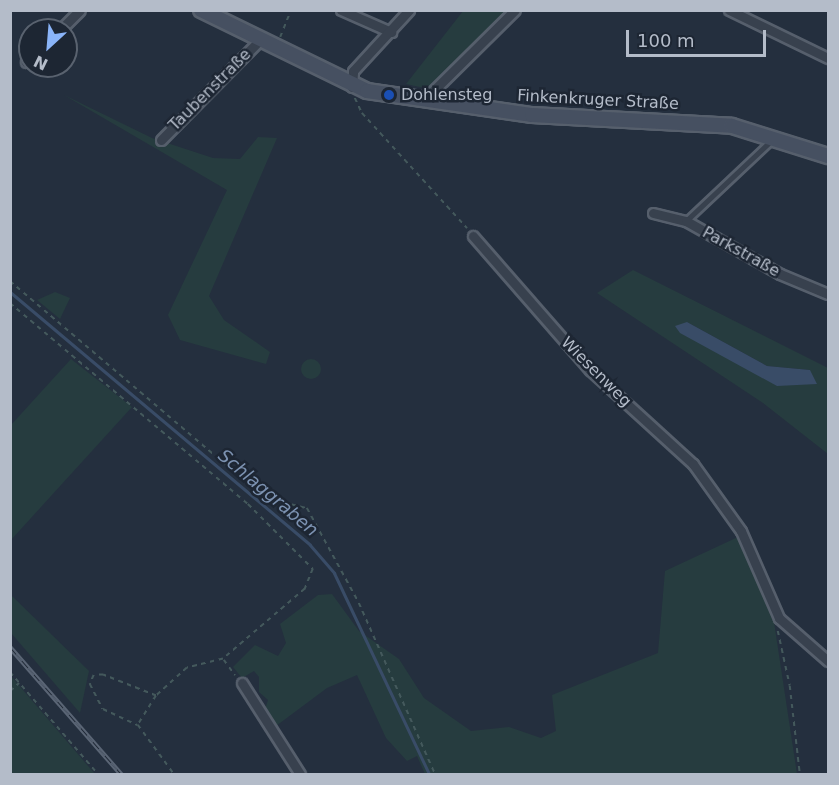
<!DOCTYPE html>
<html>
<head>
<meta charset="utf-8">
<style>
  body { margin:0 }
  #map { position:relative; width:839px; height:785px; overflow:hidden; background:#242f3e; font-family:"DejaVu Sans",sans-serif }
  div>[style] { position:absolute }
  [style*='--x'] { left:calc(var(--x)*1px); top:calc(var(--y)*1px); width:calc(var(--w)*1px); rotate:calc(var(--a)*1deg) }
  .green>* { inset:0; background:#263c3f }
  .round { border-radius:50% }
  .water>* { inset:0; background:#394c67 }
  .stream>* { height:3px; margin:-1.5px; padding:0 1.5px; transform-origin:1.5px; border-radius:1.5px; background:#394c67 }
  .path>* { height:1.5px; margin-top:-0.75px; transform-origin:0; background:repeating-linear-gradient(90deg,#44595c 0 4.5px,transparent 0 9px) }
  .roads { filter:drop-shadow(2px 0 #565f6c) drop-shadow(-2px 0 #565f6c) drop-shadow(0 2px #565f6c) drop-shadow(0 -2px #565f6c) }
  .lane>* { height:4.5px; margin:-2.25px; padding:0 2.25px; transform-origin:2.25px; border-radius:2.25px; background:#38414e }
  .street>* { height:9px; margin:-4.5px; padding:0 4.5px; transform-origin:4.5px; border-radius:4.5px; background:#38414e }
  .secondary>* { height:14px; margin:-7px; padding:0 7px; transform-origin:7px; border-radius:7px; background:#465061 }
  .rail>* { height:5px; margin-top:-2.5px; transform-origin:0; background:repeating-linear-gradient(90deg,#1d2633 0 9px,#5a6575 0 18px); box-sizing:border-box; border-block:2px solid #5a6575 }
  .dots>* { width:16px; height:16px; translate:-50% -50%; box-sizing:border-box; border:3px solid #1d2633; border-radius:50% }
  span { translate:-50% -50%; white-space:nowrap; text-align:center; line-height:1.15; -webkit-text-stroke:5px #1d2633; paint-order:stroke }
  .street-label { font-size:16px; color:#b4bcc9 }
  .poi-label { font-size:16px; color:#b4bcc9 }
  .left { translate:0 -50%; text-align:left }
  .water-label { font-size:18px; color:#7c92b1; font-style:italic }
  .frame { position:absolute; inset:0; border:12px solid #b4bcc9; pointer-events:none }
  .north { position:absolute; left:18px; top:18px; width:60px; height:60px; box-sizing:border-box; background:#1d2633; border:2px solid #59626f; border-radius:50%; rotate:206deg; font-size:16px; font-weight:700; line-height:24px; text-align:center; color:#b4bcc9 }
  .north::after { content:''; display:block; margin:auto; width:21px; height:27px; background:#8ab4f8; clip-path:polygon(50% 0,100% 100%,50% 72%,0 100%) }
  .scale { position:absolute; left:626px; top:30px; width:140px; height:27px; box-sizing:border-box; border:3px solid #b4bcc9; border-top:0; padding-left:8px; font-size:18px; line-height:21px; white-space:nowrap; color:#b4bcc9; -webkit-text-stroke:4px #1d2633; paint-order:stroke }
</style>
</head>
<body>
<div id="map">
  <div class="green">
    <div style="clip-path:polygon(463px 11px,510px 11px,429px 89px,406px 84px)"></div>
    <div style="clip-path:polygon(64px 95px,152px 138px,213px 158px,240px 159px,258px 137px,277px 138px,209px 296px,224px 320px,270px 352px,266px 364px,180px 340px,168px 315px,227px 190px)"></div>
    <div style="clip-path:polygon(evenodd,633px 270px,828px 368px,828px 454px,763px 403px,597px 293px,633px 270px,687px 322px,767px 366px,810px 370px,777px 386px,687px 322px)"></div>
    <div style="clip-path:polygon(55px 292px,70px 298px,60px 319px,37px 300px)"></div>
    <div style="clip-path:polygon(71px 359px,132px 407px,11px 540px,11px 425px)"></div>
    <div class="round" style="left:301px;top:359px;width:20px;height:20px"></div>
    <div style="clip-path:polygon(738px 537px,774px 622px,797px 774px,425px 774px,417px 756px,407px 761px,386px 738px,357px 675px,327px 688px,276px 726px,265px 709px,268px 700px,259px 692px,259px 677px,254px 671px,242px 678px,233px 667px,255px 645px,278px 656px,286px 643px,280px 624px,318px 595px,332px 594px,359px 631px,399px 659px,424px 698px,471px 731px,509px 727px,541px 738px,556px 731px,552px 695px,658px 653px,665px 571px)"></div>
    <div style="clip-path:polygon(11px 595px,89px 671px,80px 713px,11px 633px)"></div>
    <div style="clip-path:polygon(11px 676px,95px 774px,11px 774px)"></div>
  </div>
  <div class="water">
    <div style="clip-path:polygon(687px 322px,767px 366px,810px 370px,817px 384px,777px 386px,680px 333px,675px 326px)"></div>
  </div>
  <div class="stream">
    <div style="--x:10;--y:292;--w:392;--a:40.1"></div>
    <div style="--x:310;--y:545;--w:37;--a:49"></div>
    <div style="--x:334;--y:573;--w:222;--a:64.7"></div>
  </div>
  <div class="path">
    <div style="--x:280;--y:37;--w:29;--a:-68"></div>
    <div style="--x:355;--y:98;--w:17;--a:65"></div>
    <div style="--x:362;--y:113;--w:156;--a:47.6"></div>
    <div style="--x:10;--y:281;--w:299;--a:40.4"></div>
    <div style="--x:238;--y:475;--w:44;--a:34.8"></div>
    <div style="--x:274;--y:500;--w:34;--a:14"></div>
    <div style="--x:307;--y:508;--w:108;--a:61.3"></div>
    <div style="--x:359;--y:603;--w:187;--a:66"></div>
    <div style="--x:10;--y:303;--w:312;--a:40.2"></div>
    <div style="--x:248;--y:504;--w:92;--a:45"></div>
    <div style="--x:313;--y:569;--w:22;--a:112"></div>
    <div style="--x:305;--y:589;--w:108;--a:139.5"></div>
    <div style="--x:223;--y:659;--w:37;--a:166"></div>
    <div style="--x:187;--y:668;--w:42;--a:137.9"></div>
    <div style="--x:156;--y:696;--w:34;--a:122"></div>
    <div style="--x:778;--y:631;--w:56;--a:77.7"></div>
    <div style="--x:790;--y:686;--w:89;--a:83.5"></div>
    <div style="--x:224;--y:660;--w:19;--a:54"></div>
    <div style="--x:10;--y:672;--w:135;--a:49.2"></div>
    <div style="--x:10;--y:691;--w:12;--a:-42"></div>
    <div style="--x:156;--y:696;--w:57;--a:-158.4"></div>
    <div style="--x:103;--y:675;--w:9;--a:180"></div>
    <div style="--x:94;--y:675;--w:10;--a:114"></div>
    <div style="--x:90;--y:684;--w:28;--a:63"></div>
    <div style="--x:103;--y:709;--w:38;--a:25"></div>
    <div style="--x:138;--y:725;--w:61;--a:53.7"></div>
  </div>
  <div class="roads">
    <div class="lane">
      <div style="--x:686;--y:221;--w:118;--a:-43.3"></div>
    </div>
    <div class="street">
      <div style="--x:341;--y:10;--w:55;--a:23.7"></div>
      <div style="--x:729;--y:10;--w:110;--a:25.9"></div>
      <div style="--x:60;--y:30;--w:28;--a:-45"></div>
      <div style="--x:26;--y:62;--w:5;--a:-37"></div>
      <div style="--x:352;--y:87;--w:16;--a:-86"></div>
      <div style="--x:353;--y:71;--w:83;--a:-47.4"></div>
      <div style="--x:431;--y:101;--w:8;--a:-90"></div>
      <div style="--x:431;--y:93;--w:118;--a:-44.7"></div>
      <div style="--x:161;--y:140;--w:139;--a:-45.3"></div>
      <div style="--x:653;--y:213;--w:34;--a:14"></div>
      <div style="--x:686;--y:221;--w:108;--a:29.4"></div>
      <div style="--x:780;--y:274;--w:52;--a:22.6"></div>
      <div style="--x:473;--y:236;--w:178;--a:48.9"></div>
      <div style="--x:590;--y:370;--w:139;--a:42.4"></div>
      <div style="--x:693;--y:464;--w:82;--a:54.4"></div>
      <div style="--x:741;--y:531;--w:95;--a:66.4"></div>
      <div style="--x:779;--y:618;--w:65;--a:41.3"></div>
      <div style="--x:242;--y:683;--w:108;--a:57.5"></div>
    </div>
    <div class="secondary">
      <div style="--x:201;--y:10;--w:185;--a:26"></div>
      <div style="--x:367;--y:91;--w:167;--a:8.3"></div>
      <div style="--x:532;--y:115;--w:200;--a:3.1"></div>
      <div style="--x:732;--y:126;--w:101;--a:17.4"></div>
    </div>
  </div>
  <div class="rail">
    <div style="--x:10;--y:647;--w:169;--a:48.8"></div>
  </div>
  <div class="dots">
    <div style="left:389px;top:95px;background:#1a4fb4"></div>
  </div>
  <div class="street-label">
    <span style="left:210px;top:90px;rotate:-45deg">Taubenstraße</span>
    <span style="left:598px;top:100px;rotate:3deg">Finkenkruger Straße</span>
    <span style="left:741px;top:252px;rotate:29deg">Parkstraße</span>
    <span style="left:596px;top:372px;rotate:45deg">Wiesenweg</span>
  </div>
  <div class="poi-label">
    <span class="left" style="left:401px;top:95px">Dohlensteg</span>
  </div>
  <div class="water-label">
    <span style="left:268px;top:493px;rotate:40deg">Schlaggraben</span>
  </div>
  <div class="frame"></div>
  <div class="north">N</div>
  <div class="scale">100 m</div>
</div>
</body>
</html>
